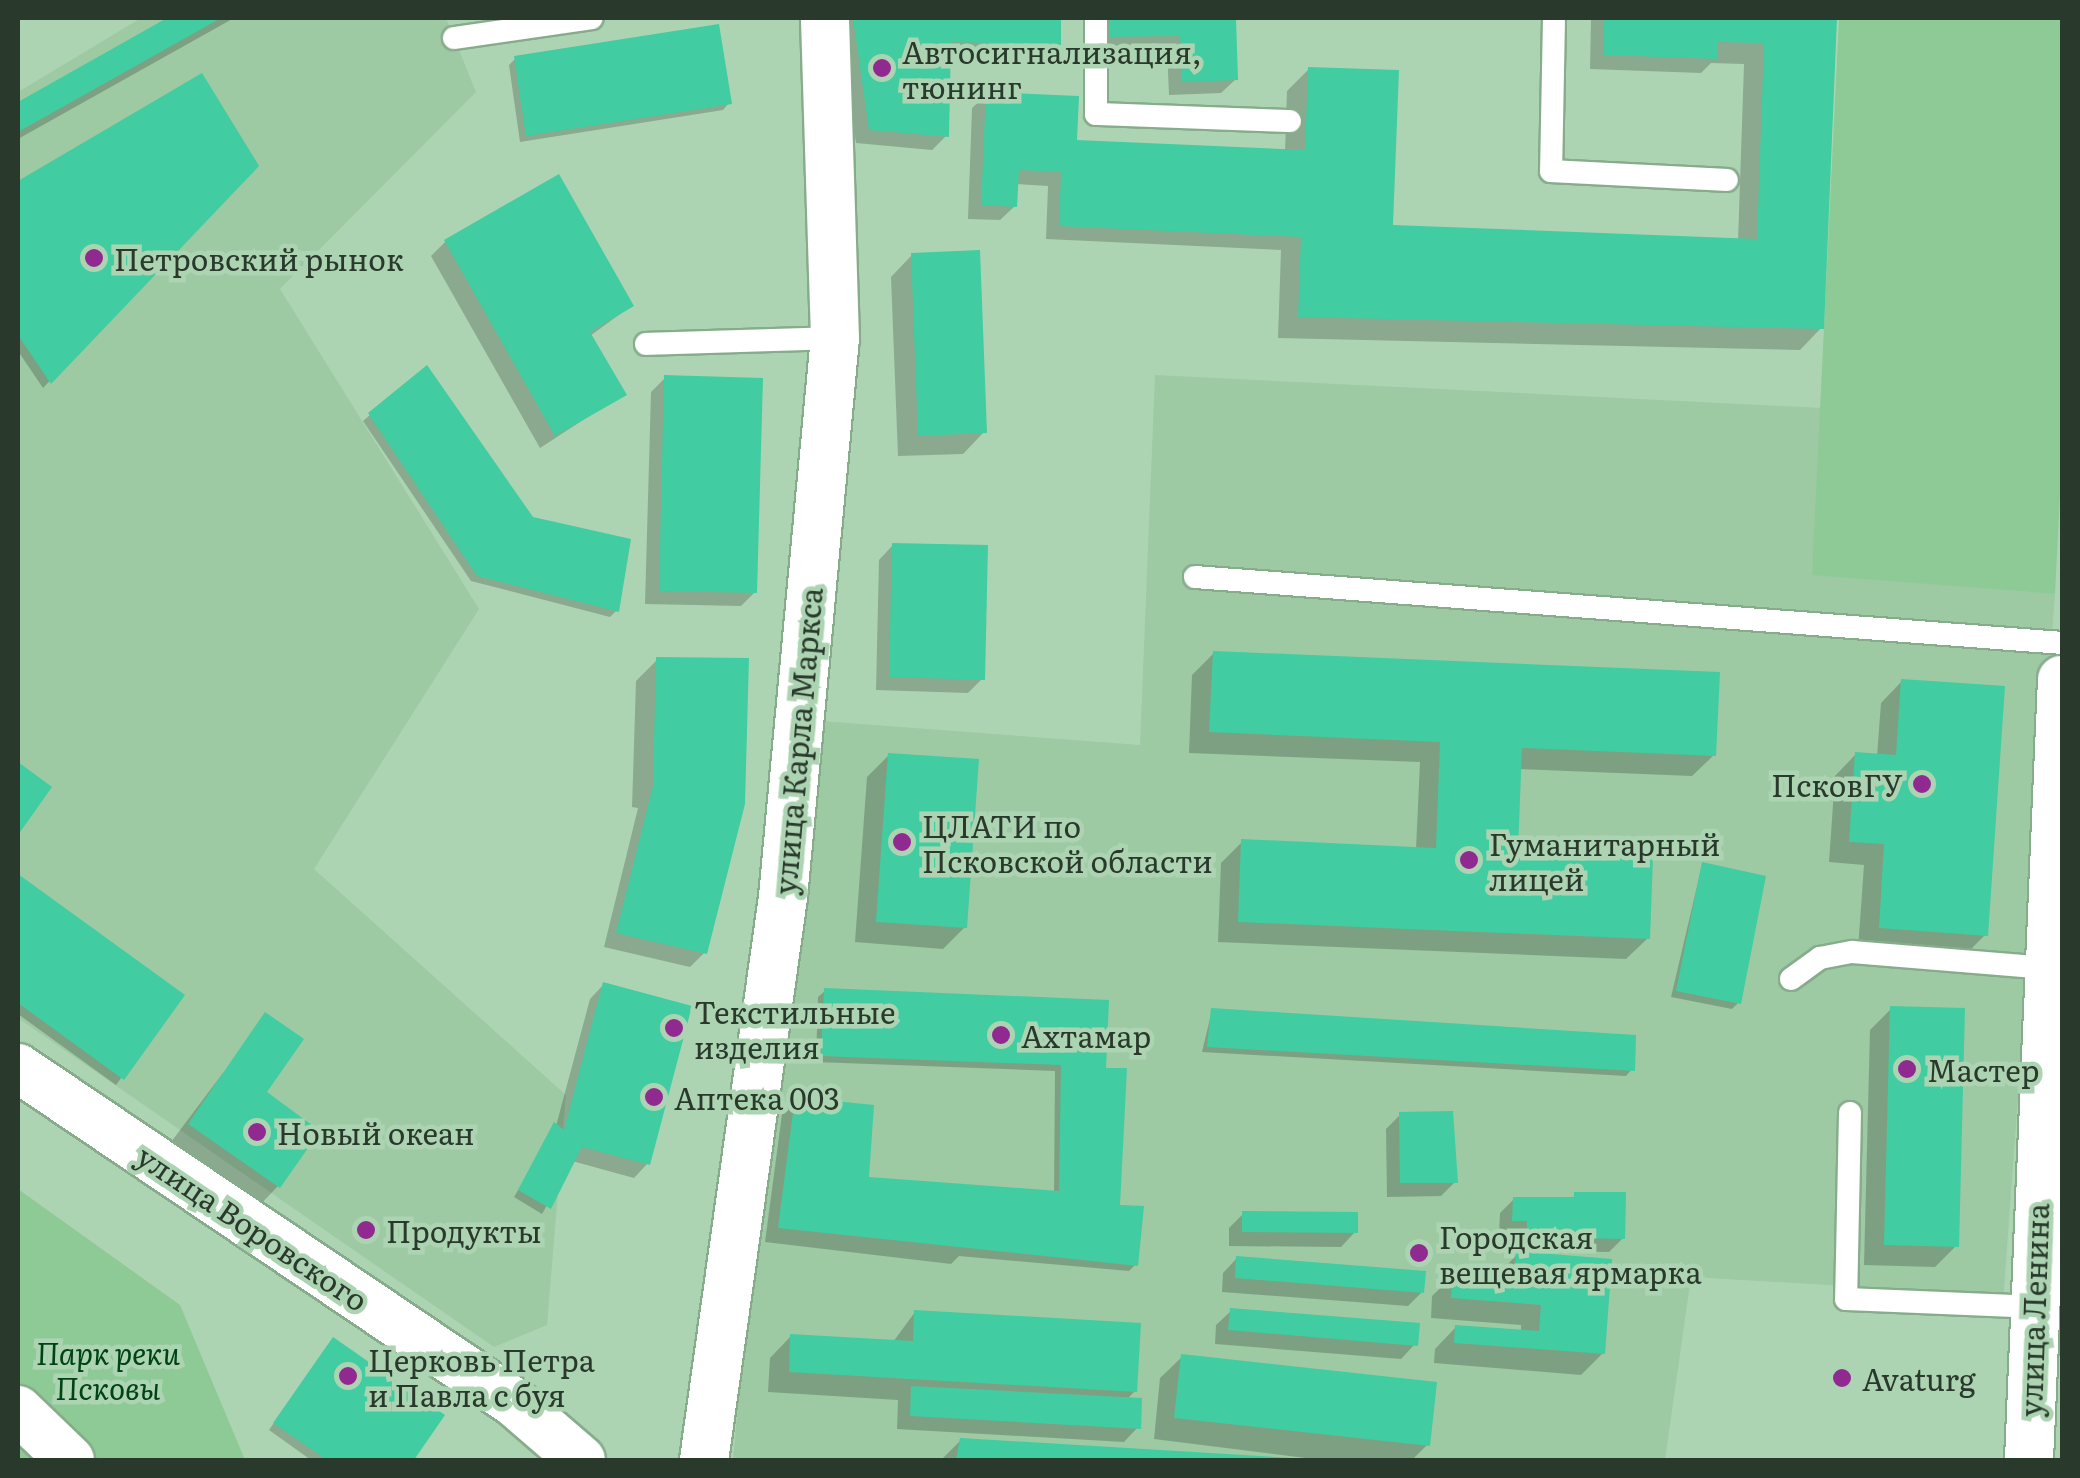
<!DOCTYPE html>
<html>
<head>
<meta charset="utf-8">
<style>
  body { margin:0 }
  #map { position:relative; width:2080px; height:1478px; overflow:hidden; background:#add4b2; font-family:Literata,serif }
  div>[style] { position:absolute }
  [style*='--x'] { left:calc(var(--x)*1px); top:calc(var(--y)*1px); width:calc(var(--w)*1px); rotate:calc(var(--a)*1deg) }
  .built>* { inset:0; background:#9dc9a3 }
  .green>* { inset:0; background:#8eca96 }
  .shadow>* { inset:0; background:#0003 }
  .building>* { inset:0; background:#42cca1 }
  .roads { filter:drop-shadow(2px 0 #87ac8b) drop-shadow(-2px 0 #87ac8b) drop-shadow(0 2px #87ac8b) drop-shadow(0 -2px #87ac8b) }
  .lane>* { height:22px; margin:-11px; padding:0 11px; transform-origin:11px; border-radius:11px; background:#fff }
  .street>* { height:48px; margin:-24px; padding:0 24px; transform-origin:24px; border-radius:24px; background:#fff }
  .dots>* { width:28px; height:28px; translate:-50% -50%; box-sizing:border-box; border:5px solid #add4b2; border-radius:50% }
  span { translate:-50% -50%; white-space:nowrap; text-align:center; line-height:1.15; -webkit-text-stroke:9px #add4b2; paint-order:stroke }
  .poi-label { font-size:30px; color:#29392b }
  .left { translate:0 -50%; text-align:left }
  .right { translate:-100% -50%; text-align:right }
  .street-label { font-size:30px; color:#29392b }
  .park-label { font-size:30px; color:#004416; font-style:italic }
  .frame { position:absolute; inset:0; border:20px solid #29392b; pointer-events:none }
</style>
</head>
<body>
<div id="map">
  <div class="built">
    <div style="clip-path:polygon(141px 18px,446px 18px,476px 92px,280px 289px,479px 609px,314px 869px,566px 1095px,547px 1325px,494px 1347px,18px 1018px,18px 92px)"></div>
    <div style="clip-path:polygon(1155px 375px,1823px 408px,1812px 574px,2055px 594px,2003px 1302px,1946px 1292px,1691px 1277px,1665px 1460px,733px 1460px,754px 1229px,821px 721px,1140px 745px)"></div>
  </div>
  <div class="green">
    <div style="clip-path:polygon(1839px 18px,2062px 18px,2062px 456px,2055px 594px,1812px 575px)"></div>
    <div style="clip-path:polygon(18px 1189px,180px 1305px,245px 1460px,18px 1460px)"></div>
  </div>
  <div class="shadow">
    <div style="clip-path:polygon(172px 18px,234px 18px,18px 139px,18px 105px)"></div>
    <div style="clip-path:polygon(838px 18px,1059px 18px,1058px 44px,1044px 58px,948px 56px,946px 136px,932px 150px,856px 143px)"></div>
    <div style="clip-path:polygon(1086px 18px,1233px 18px,1236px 79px,1221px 93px,1169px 95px,1167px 49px,1087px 50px)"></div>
    <div style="clip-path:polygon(1591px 18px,1834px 18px,1821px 328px,1800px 350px,1278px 338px,1281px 250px,1046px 239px,1048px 186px,1016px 184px,1015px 206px,1000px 220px,968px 219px,972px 108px,987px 94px,1074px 142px,1285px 152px,1287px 91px,1309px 69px,1390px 228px,1738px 241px,1744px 64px,1711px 63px,1701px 73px,1590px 69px)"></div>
    <div style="clip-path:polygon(515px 59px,729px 103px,723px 110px,520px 142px,509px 65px)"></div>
    <div style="clip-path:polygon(201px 76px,255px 166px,43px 388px,18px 351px,18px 184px)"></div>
    <div style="clip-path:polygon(445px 242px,631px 306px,590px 336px,623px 394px,540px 448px,431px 256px)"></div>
    <div style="clip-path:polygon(912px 255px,984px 432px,963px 454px,898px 456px,891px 277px)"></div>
    <div style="clip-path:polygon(665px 378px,755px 592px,741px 606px,645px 604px,651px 392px)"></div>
    <div style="clip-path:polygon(370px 415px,531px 519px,616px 611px,610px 617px,471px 581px,363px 421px)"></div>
    <div style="clip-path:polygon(893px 545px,982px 679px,968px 693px,876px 690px,879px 560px)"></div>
    <div style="clip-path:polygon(1214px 653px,1714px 755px,1692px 776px,1519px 769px,1516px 853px,1648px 938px,1626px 959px,1218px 942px,1221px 863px,1242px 842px,1416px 849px,1420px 762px,1189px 753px,1192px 675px)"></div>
    <div style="clip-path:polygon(657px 660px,705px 952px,690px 967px,604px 947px,638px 808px,632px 807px,636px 681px)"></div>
    <div style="clip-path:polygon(1902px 681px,1985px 935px,1964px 956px,1858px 949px,1864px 865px,1829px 862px,1835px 776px,1856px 754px,1877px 756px,1881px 703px)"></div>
    <div style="clip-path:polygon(889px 755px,965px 927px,943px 949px,855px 942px,867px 777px)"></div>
    <div style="clip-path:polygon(1702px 865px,1739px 1002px,1732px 1009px,1671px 997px)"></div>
    <div style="clip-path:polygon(18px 877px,181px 996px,116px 1085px,18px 1014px)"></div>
    <div style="clip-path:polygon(604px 984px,648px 1163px,634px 1178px,572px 1161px,542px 1214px,514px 1197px,556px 1126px,590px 999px)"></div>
    <div style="clip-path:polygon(825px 991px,1103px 1070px,1117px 1207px,1136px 1264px,1129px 1271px,959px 1256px,951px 1264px,765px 1242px,782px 1114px,796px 1099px,867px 1179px,1054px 1193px,1055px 1071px,816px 1062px,818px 997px)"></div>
    <div style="clip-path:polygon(1891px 1009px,1956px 1246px,1935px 1267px,1864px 1265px,1870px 1030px)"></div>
    <div style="clip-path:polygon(1212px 1010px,1632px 1069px,1626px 1076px,1202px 1052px)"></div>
    <div style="clip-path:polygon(223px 1073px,264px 1092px,278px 1186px,257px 1208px,168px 1146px)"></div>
    <div style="clip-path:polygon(1400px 1115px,1455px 1182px,1441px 1196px,1387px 1197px,1386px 1129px)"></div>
    <div style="clip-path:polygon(1624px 1195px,1623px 1238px,1609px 1252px,1534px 1251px,1603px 1353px,1581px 1375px,1434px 1363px,1435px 1349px,1456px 1327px,1521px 1332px,1521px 1325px,1431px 1318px,1432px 1296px,1454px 1275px,1495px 1278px,1520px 1251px,1514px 1251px,1514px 1234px,1499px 1234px,1500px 1213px,1514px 1199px)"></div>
    <div style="clip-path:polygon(1243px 1214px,1355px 1232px,1341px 1247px,1229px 1246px,1229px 1228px)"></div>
    <div style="clip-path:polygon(1237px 1258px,1422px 1292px,1408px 1306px,1222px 1292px,1223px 1273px)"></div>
    <div style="clip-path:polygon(1231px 1311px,1415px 1344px,1401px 1359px,1215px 1344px,1216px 1325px)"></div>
    <div style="clip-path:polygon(915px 1312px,1135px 1391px,1126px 1400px,1138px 1427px,1124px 1442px,897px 1429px,898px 1400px,768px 1392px,770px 1358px,791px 1336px,893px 1342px)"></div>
    <div style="clip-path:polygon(327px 1346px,442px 1416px,411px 1460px,311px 1460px,269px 1430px)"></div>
    <div style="clip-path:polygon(1182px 1357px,1427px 1445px,1412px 1460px,1321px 1460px,1154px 1439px,1160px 1378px)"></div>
    <div style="clip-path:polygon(961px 1440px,1300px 1460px,941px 1460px)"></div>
  </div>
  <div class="building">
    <div style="clip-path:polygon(167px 18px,221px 18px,18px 132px,18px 102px)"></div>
    <div style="clip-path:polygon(853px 18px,1061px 18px,1061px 45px,951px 42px,949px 137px,869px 130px)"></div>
    <div style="clip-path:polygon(1100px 18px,1236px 18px,1238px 80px,1182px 82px,1180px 36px,1101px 37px)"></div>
    <div style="clip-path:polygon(1604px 18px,1837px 18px,1824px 329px,1298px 317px,1301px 237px,1059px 226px,1061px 172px,1019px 170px,1017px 207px,981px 205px,986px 92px,1079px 96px,1077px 140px,1305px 150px,1308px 67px,1399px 70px,1393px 225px,1757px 239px,1764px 43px,1718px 42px,1718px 59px,1603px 55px)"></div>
    <div style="clip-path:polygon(719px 24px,732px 104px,526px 136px,514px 56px)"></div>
    <div style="clip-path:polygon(202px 73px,259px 166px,51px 384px,18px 335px,18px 181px)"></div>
    <div style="clip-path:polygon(559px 174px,634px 306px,590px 332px,627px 395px,555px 436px,444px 240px)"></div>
    <div style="clip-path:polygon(980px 250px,987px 433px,918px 436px,911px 253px)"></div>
    <div style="clip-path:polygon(427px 365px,533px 517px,631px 539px,619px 612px,477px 576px,368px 413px)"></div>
    <div style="clip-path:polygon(664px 375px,763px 378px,757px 593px,659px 591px)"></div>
    <div style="clip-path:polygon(892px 543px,988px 545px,985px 680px,889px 677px)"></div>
    <div style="clip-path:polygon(1213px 651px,1720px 672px,1716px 756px,1522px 748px,1518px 850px,1653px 856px,1650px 939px,1238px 922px,1241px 839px,1436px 848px,1440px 742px,1209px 732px)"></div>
    <div style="clip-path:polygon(656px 657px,749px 658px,745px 804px,707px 954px,616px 933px,653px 786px)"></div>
    <div style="clip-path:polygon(1901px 679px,2005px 686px,1988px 936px,1879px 928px,1884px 844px,1849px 842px,1855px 752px,1896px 755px)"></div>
    <div style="clip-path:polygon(888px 753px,979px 759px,967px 928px,876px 922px)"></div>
    <div style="clip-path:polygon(18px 762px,52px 787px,18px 835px)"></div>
    <div style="clip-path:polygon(1702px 862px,1766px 876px,1741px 1004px,1676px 991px)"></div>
    <div style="clip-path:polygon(18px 874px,185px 995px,124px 1080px,18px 1003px)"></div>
    <div style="clip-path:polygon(603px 982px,692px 1006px,650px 1165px,582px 1147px,551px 1209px,518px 1190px,554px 1122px,564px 1130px)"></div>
    <div style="clip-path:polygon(824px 988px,1109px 1000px,1106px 1068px,1127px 1068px,1120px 1205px,1144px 1206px,1138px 1266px,778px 1228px,795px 1097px,874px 1105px,869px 1177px,1059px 1191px,1061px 1065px,821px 1056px)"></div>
    <div style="clip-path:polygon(1890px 1006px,1965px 1008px,1959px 1247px,1884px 1245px)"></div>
    <div style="clip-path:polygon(1211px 1008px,1636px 1035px,1635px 1071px,1207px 1047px)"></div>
    <div style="clip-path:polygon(265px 1012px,304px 1039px,267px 1092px,320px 1131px,280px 1188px,188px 1124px)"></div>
    <div style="clip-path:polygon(1453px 1111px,1458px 1183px,1400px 1183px,1399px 1112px)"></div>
    <div style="clip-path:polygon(1574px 1192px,1626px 1192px,1625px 1239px,1527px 1237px,1527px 1221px,1512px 1221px,1513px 1197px,1574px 1197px)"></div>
    <div style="clip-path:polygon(1242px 1211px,1358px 1212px,1358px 1233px,1242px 1232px)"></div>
    <div style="clip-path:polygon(1516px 1251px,1612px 1259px,1605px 1354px,1454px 1343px,1455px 1325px,1539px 1331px,1541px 1305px,1451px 1298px,1453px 1273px,1514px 1277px)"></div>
    <div style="clip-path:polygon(1236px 1256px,1426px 1271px,1424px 1293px,1235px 1278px)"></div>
    <div style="clip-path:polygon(1230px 1308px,1420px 1323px,1418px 1346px,1228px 1330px)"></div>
    <div style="clip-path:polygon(914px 1310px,1141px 1323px,1137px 1392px,789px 1372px,790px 1334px,913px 1341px)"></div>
    <div style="clip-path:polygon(333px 1337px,445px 1415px,414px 1460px,327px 1460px,273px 1423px)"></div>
    <div style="clip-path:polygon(1181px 1354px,1437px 1382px,1430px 1446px,1174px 1418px)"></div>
    <div style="clip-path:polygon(911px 1386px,1142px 1398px,1141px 1429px,910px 1416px)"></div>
    <div style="clip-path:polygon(960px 1438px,1292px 1458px,1292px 1460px,956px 1460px)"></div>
  </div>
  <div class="roads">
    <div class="lane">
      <div style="--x:1096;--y:18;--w:96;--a:90"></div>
      <div style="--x:1096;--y:114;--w:194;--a:2.1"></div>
      <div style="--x:1554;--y:18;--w:153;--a:91.1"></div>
      <div style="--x:1551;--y:171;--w:176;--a:2.9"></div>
      <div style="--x:454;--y:38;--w:139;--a:-8.2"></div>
      <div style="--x:646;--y:344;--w:189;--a:-1.8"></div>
      <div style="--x:1195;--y:577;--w:870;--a:4.35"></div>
      <div style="--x:1791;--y:979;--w:36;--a:-36"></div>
      <div style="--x:1820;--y:958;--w:33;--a:-11"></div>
      <div style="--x:1852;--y:952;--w:196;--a:4.7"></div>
      <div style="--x:1850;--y:1113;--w:186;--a:91.2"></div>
      <div style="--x:1846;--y:1299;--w:187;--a:2.4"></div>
    </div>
    <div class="street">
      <div style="--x:18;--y:1068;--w:599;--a:33.98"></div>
      <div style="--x:515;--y:1403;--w:87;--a:40.8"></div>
      <div style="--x:18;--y:1410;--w:72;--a:43.9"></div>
      <div style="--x:704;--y:1460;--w:569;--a:-82.01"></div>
      <div style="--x:783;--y:897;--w:561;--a:-84.69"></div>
      <div style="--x:835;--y:338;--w:320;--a:-91.8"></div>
      <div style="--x:2029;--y:1460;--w:781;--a:-87.58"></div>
    </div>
  </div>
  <div class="dots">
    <div style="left:882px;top:68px;background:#902a90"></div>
    <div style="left:94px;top:258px;background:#902a90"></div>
    <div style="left:1922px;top:784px;background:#902a90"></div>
    <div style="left:902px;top:842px;background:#902a90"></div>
    <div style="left:1469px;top:860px;background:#902a90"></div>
    <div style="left:674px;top:1028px;background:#902a90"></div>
    <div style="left:1001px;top:1035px;background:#902a90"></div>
    <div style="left:1907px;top:1069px;background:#902a90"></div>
    <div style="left:654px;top:1097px;background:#902a90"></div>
    <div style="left:257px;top:1132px;background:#902a90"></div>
    <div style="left:366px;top:1230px;background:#902a90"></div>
    <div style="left:1419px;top:1253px;background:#902a90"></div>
    <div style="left:348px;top:1376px;background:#902a90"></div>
    <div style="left:1842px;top:1378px;background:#902a90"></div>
  </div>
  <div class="poi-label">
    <span class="left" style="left:902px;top:68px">Автосигнализация,<br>тюнинг</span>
    <span class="left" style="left:114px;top:258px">Петровский рынок</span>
    <span class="right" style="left:1902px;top:784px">ПсковГУ</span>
    <span class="left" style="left:922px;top:842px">ЦЛАТИ по<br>Псковской области</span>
    <span class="left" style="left:1489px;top:860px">Гуманитарный<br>лицей</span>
    <span class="left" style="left:694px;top:1028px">Текстильные<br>изделия</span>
    <span class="left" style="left:1021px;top:1035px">Ахтамар</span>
    <span class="left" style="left:1927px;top:1069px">Мастер</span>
    <span class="left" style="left:674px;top:1097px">Аптека 003</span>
    <span class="left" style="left:277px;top:1132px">Новый океан</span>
    <span class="left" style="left:386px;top:1230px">Продукты</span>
    <span class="left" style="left:1439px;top:1253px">Городская<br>вещевая ярмарка</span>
    <span class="left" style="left:368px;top:1376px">Церковь Петра<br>и Павла с буя</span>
    <span class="left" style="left:1862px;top:1378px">Avaturg</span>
  </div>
  <div class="street-label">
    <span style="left:797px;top:741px;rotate:-85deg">улица Карла Маркса</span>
    <span style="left:253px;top:1227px;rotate:34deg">улица Воровского</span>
    <span style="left:2033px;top:1310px;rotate:-88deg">улица Ленина</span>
  </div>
  <div class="park-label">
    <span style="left:108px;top:1369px">Парк реки<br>Псковы</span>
  </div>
  <div class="frame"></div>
</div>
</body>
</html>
